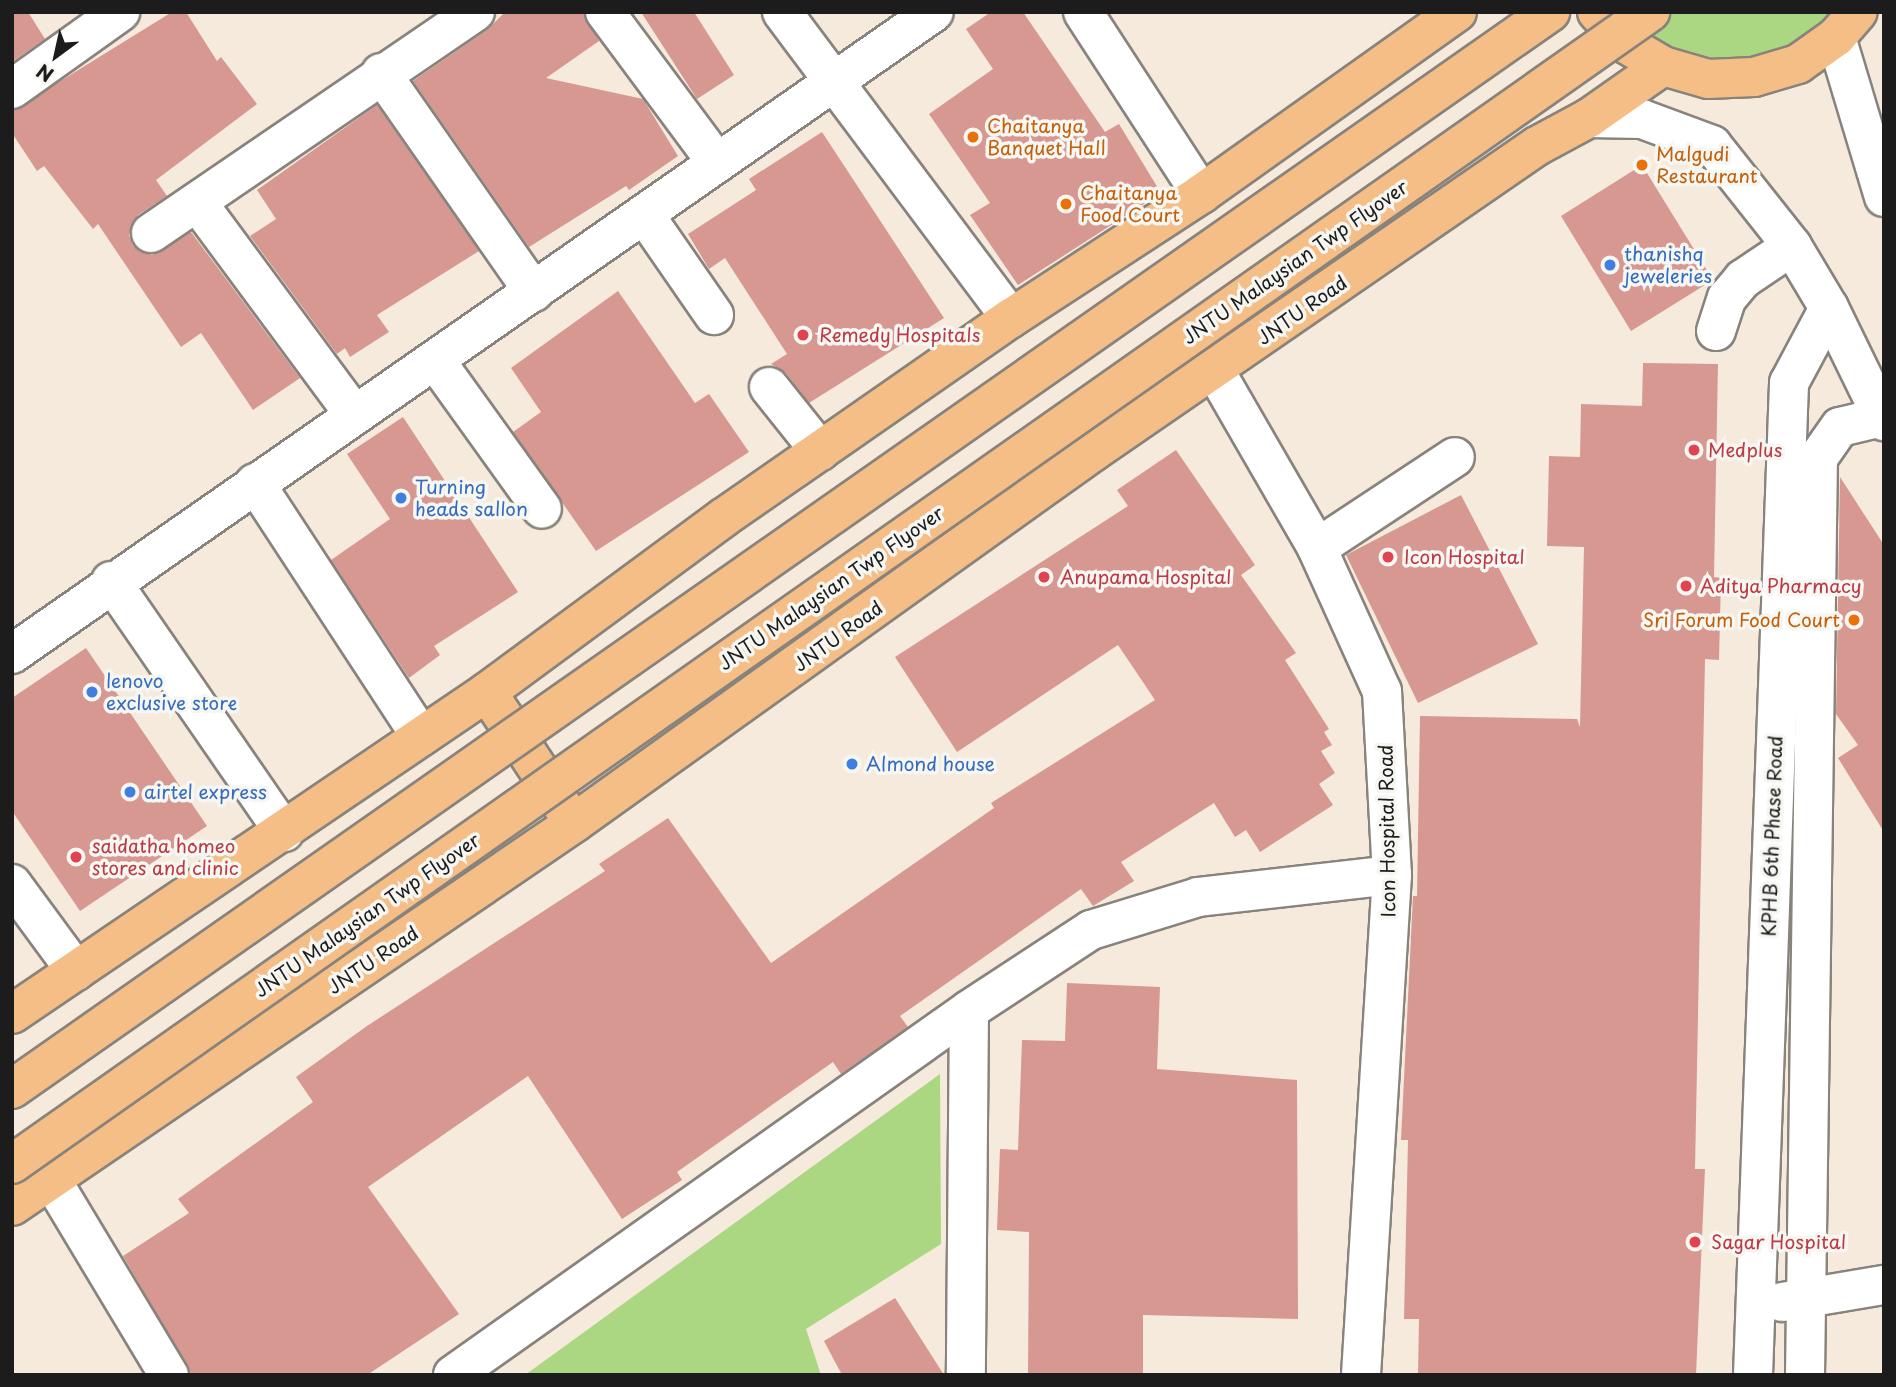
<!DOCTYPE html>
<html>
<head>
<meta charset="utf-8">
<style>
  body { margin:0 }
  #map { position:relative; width:1896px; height:1387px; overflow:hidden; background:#f5eadc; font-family:"Playpen Sans",sans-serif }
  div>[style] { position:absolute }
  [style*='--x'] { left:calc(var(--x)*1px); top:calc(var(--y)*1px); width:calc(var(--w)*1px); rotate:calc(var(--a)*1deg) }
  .green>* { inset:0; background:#acd782 }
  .building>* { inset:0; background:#d69891 }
  .roads { filter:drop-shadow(2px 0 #88837c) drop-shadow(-2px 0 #88837c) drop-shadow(0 2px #88837c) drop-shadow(0 -2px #88837c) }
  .minor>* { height:38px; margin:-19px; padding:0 19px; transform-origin:19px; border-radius:19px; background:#fff }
  .major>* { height:38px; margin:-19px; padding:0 19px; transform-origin:19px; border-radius:19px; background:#f5be86 }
  .bridges { filter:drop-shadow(2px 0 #88837c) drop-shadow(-2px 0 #88837c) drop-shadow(0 2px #88837c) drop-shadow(0 -2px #88837c) }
  .major-bridge>* { height:38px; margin:-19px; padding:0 19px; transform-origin:19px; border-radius:19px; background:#f5be86 }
  .dots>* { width:19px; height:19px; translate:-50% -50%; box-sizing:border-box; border:4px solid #f6f6f2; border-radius:50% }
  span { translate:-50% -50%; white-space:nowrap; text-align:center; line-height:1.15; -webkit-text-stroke:7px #f6f6f2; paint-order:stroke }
  .food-label { font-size:19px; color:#c56008 }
  .left { translate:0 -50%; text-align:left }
  .right { translate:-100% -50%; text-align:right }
  .shop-label { font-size:19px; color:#366cbe }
  .street-label { font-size:19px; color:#1c1c1c }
  .health-label { font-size:19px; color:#be3a42 }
  .frame { position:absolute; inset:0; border:14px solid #1c1c1c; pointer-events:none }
  .north { position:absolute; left:21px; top:21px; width:70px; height:70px; -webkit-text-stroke:5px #f6f6f2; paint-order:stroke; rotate:213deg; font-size:19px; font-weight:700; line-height:28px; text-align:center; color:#1c1c1c }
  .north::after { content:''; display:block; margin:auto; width:24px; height:32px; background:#1c1c1c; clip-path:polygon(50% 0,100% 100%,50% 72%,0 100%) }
</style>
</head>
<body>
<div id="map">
  <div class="green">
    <div style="clip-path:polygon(1621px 12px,1837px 12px,1799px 45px,1752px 61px,1704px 61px,1662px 47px)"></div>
    <div style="clip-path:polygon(940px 1074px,941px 1244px,806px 1329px,821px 1375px,525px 1375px)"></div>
  </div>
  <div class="building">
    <div style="clip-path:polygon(12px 12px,28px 12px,45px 39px,12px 62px)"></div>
    <div style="clip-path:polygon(172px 12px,186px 12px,217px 61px,221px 57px,257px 104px,156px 180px,167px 196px,138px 215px,129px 235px,133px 246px,152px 255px,191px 232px,300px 378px,253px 410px,201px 333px,181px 347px,98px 224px,93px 229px,44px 166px,37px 171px,12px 133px,12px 111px)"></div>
    <div style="clip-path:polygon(505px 12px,584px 12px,599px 41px,546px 78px,643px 99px,678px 156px,629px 190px,626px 186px,529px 247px,413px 81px,487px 30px)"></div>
    <div style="clip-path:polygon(641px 12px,694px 12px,734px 75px,697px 99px)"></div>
    <div style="clip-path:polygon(991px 12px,1023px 12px,1105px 132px,1119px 124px,1161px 193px,1018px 285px,970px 215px,990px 203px,929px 114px,993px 69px,966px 29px)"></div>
    <div style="clip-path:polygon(377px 105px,479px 251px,377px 315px,389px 332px,350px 357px,345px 348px,337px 354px,250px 236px,276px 219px,257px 190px)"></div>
    <div style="clip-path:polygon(822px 132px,944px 318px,809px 403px,786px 373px,771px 364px,787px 354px,725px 258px,709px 269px,688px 234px,756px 190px,749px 179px)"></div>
    <div style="clip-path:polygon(1642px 165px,1713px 280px,1631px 331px,1561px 216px)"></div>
    <div style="clip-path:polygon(618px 291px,695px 403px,709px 394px,749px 452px,596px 551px,513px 432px,541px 412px,511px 368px)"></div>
    <div style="clip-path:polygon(1643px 363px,1718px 364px,1714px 577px,1721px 578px,1719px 660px,1705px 659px,1695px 1169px,1705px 1169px,1696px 1375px,1418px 1375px,1419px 1319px,1404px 1319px,1408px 1140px,1401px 1140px,1413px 896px,1417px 896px,1420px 716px,1577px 719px,1580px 727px,1584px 547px,1547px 546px,1549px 456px,1580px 457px,1581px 404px,1642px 406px)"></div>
    <div style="clip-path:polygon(403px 417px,518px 592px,434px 646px,440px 655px,409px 678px,331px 560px,390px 519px,347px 454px)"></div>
    <div style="clip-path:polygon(1176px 450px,1255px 565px,1241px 575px,1296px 653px,1285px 660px,1329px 729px,1324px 732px,1332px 745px,1321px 751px,1335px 773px,1319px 784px,1333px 805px,1260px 852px,1246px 830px,1235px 837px,1214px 803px,1121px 862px,1134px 881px,1093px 906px,1081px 889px,900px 1016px,908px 1027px,841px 1074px,833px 1062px,677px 1172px,682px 1180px,622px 1219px,528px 1076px,368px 1187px,459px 1314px,367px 1375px,192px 1375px,123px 1256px,189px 1213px,178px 1199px,313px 1102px,296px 1077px,367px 1026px,605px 871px,599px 864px,668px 818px,771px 963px,994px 808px,991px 803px,1155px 700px,1118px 645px,957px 752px,895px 657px,1128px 506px,1117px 490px)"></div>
    <div style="clip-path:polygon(1840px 477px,1884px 545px,1884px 832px,1838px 758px,1858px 745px,1836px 714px)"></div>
    <div style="clip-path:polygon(1461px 495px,1538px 644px,1418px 703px,1346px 555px)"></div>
    <div style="clip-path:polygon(86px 648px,207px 826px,80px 911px,12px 811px,12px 698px)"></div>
    <div style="clip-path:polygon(1067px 983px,1160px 987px,1157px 1069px,1297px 1080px,1298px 1319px,1143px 1315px,1143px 1375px,1028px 1375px,1029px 1232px,997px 1230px,1000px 1149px,1018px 1150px,1022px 1040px,1065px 1041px)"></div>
    <div style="clip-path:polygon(895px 1298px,944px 1375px,842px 1375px,824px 1341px)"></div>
  </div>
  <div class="roads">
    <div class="minor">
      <div style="--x:605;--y:12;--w:188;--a:53.4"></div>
      <div style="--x:782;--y:12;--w:382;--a:53.2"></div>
      <div style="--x:1083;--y:12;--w:217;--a:57"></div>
      <div style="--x:1836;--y:37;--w:167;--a:73.3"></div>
      <div style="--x:381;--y:73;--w:267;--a:55.1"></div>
      <div style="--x:12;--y:89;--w:133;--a:-35.5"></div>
      <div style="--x:1589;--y:118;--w:53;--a:1.1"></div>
      <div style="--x:1642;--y:119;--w:75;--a:20.4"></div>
      <div style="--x:1712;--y:145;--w:129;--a:51.6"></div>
      <div style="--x:1792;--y:246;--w:72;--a:59.2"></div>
      <div style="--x:1829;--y:308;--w:126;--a:64"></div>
      <div style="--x:197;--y:202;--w:264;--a:53.5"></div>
      <div style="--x:644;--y:214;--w:123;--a:55.3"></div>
      <div style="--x:151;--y:233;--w:392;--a:-34.3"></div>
      <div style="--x:1716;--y:331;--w:35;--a:-72"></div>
      <div style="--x:1727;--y:298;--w:25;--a:-50"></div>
      <div style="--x:1743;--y:279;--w:59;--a:-34"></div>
      <div style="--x:435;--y:360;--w:183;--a:54.3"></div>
      <div style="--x:1215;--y:371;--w:204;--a:60"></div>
      <div style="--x:1317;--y:548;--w:157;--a:65.6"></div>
      <div style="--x:1382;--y:691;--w:184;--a:86.9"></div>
      <div style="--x:1392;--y:875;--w:501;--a:93.55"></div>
      <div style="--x:769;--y:387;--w:82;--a:51.4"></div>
      <div style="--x:255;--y:483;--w:303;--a:56.8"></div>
      <div style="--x:1317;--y:548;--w:165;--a:-33.4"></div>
      <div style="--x:111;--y:581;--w:305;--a:55.4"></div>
      <div style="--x:12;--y:654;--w:1123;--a:-34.85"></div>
      <div style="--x:12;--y:884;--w:108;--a:53.7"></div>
      <div style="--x:969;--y:1010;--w:146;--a:-33.3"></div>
      <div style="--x:1091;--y:930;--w:112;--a:-17.1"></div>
      <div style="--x:1198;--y:897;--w:195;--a:-6.5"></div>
      <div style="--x:51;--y:1179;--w:229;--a:59"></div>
      <div style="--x:1782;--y:1302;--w:103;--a:-9.5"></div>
      <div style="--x:453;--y:1375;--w:632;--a:-35.27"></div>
      <div style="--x:969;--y:1010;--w:365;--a:90.5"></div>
      <div style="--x:1753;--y:1375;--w:993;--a:-87.92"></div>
      <div style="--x:1789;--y:383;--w:85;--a:-61.9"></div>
      <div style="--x:1805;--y:1375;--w:917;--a:-89.19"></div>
      <div style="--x:1818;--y:458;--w:38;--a:-55"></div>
      <div style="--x:1840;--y:427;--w:43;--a:-13.4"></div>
    </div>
    <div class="major">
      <div style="--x:1597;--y:12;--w:43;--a:47.8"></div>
      <div style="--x:1626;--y:44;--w:43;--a:30.7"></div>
      <div style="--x:1663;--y:66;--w:47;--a:16.1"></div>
      <div style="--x:1708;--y:79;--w:46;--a:-2.5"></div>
      <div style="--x:1754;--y:77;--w:46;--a:-16.5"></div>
      <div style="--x:1798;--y:64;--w:47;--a:-35.4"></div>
      <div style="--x:1836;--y:37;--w:33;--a:-49"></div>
      <div style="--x:487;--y:692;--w:145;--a:56.5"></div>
      <div style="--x:12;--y:1014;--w:574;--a:-34.13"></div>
      <div style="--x:487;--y:692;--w:293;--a:-36.4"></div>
      <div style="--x:723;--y:518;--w:351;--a:-34.8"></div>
      <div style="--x:1011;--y:318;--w:227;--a:-33.1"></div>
      <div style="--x:1201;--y:194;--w:314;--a:-35.4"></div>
      <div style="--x:12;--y:1206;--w:680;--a:-34.27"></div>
      <div style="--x:574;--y:823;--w:639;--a:-35.58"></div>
      <div style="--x:1094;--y:451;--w:538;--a:-34.55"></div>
      <div style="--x:1537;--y:146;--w:59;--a:-28.3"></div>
      <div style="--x:1589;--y:118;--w:90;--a:-35.1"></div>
    </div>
  </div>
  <div class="bridges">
    <div class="major-bridge">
      <div style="--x:12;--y:1089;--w:1878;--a:-35"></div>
      <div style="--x:12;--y:1164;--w:2003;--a:-35.12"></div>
    </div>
  </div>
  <div class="dots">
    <div style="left:973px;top:137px;background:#e8710a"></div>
    <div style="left:1642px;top:165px;background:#e8710a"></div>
    <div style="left:1066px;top:204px;background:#e8710a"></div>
    <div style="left:1610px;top:265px;background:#3f7fe0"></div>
    <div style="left:803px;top:335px;background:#e0444e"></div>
    <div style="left:1694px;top:450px;background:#e0444e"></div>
    <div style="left:401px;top:498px;background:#3f7fe0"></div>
    <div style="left:1388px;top:557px;background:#e0444e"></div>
    <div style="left:1044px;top:577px;background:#e0444e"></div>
    <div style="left:1686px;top:586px;background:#e0444e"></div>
    <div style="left:1854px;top:620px;background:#e8710a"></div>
    <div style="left:92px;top:692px;background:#3f7fe0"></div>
    <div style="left:852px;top:764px;background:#3f7fe0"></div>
    <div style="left:130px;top:792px;background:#3f7fe0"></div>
    <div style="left:76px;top:857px;background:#e0444e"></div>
    <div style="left:1695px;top:1242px;background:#e0444e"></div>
  </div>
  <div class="food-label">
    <span class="left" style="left:987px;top:137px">Chaitanya<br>Banquet Hall</span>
    <span class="left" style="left:1656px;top:165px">Malgudi<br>Restaurant</span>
    <span class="left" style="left:1080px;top:204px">Chaitanya<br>Food Court</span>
    <span class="right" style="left:1840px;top:620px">Sri Forum Food Court</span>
  </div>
  <div class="shop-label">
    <span class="left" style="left:1624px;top:265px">thanishq<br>jeweleries</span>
    <span class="left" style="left:415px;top:498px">Turning<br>heads sallon</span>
    <span class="left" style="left:106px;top:692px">lenovo<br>exclusive store</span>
    <span class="left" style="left:866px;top:764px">Almond house</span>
    <span class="left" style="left:144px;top:792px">airtel express</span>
  </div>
  <div class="street-label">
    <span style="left:1295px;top:262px;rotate:-35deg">JNTU Malaysian Twp Flyover</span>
    <span style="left:1302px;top:310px;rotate:-35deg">JNTU Road</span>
    <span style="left:831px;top:588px;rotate:-35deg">JNTU Malaysian Twp Flyover</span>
    <span style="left:838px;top:636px;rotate:-36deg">JNTU Road</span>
    <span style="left:1387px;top:831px;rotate:-91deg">Icon Hospital Road</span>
    <span style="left:1772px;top:836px;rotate:-88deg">KPHB 6th Phase Road</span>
    <span style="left:367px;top:915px;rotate:-35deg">JNTU Malaysian Twp Flyover</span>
    <span style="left:373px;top:960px;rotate:-34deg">JNTU Road</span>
  </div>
  <div class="health-label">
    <span class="left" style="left:819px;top:335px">Remedy Hospitals</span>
    <span class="left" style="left:1708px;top:450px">Medplus</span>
    <span class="left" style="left:1404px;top:557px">Icon Hospital</span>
    <span class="left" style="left:1060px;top:577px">Anupama Hospital</span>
    <span class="left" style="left:1700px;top:586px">Aditya Pharmacy</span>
    <span class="left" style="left:92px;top:857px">saidatha homeo<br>stores and clinic</span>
    <span class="left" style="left:1711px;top:1242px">Sagar Hospital</span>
  </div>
  <div class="frame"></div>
  <div class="north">N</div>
</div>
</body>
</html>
